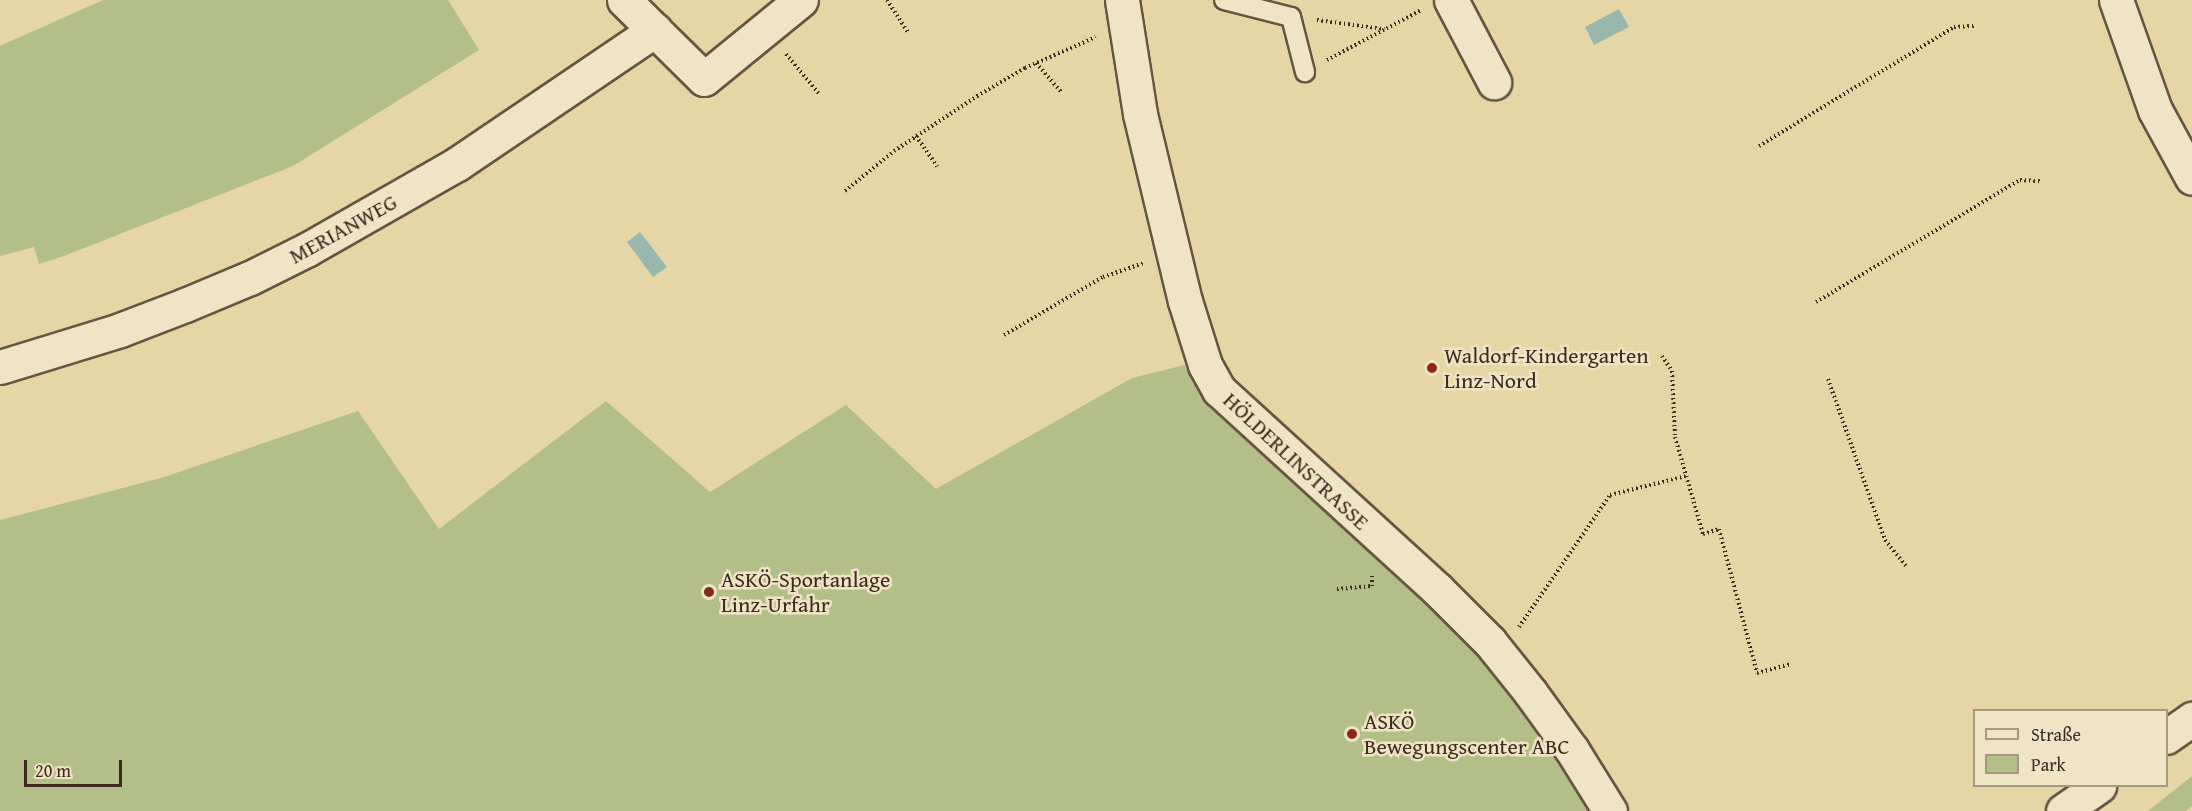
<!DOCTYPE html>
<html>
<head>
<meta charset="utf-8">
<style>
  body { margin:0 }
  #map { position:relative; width:2192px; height:811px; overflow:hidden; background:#e6d6a6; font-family:"Gentium Book Plus",serif }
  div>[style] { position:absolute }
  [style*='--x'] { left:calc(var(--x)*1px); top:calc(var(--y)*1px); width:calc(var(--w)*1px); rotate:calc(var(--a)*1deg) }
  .green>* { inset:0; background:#b3be88 }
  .water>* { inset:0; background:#97b8ac }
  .path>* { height:4px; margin-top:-2px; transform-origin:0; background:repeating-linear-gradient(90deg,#3d2920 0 1.5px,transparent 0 4.5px) }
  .roads { filter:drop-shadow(2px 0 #675442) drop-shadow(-2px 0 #675442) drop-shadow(0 2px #675442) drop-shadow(0 -2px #675442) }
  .service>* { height:18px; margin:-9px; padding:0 9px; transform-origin:9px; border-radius:9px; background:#efe4c5 }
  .minor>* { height:33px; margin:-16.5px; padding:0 16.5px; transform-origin:16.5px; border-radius:16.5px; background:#efe4c5 }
  .tertiary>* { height:33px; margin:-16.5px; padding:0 16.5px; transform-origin:16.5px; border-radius:16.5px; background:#efe4c5 }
  .dots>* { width:16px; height:16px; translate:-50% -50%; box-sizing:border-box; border:3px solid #efe4c5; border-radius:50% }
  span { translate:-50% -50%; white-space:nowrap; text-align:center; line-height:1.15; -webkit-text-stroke:5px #efe4c5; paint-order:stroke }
  .street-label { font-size:22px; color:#3d2920 }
  .poi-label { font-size:22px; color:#3d2920 }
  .left { translate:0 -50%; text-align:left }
  .legend { position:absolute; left:1973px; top:709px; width:195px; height:78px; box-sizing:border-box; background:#efe4c5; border:2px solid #a89983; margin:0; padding:8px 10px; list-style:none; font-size:18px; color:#3d2920 }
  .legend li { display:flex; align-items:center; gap:12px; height:30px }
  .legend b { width:30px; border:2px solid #a89983 }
  .scale { position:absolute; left:24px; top:760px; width:98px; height:27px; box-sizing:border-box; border:3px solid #3d2920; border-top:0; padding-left:8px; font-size:18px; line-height:21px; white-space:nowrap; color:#3d2920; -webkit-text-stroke:4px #efe4c5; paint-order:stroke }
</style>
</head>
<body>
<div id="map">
  <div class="green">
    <div style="clip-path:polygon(103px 0,448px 0,479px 50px,293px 166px,64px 256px,39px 264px,34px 247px,0 256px,0 46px)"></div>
    <div style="clip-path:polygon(1185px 365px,1191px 379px,1202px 394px,1371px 548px,1465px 637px,1505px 682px,1539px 729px,1591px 811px,0 811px,0 520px,161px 478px,358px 411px,439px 529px,606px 401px,710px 492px,846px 405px,936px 489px,1132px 378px)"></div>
    <div style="clip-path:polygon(2192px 776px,2192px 806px,2186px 811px,2148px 811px)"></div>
  </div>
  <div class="water">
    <div style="clip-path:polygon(1619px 9px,1629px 27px,1594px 45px,1585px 27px)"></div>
    <div style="clip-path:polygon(640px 232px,667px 267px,653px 277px,627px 242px)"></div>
  </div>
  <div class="path">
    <div style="--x:887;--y:0;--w:38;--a:57"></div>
    <div style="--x:1317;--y:20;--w:68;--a:7.7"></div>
    <div style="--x:786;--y:54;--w:53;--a:50.3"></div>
    <div style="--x:1327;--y:60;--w:106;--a:-28"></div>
    <div style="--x:1036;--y:63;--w:38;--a:49"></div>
    <div style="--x:916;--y:136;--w:37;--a:55"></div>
    <div style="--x:1759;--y:146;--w:228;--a:-31.4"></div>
    <div style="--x:1954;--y:27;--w:22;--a:-3"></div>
    <div style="--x:845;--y:191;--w:63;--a:-39.2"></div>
    <div style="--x:894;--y:151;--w:100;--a:-33.5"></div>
    <div style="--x:977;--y:96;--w:56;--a:-30.3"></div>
    <div style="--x:1025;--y:68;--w:77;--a:-23.6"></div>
    <div style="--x:1816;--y:302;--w:238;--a:-30.9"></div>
    <div style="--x:2020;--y:180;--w:22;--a:3"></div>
    <div style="--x:1004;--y:335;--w:115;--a:-30.4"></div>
    <div style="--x:1103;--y:277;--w:43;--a:-18.9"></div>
    <div style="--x:1662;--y:356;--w:18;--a:56"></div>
    <div style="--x:1672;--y:371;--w:66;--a:87.4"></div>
    <div style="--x:1675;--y:437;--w:101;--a:73.9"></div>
    <div style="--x:1703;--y:534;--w:17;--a:-17"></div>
    <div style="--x:1719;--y:529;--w:149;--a:75.2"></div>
    <div style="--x:1757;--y:673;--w:34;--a:-15"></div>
    <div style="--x:1828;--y:379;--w:171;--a:70.5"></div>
    <div style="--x:1885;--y:540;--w:33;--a:51"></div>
    <div style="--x:1337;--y:589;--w:35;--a:-5"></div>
    <div style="--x:1372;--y:586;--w:12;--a:-90"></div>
    <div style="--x:1519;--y:627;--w:160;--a:-55.4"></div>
    <div style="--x:1610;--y:495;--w:78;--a:-14"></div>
  </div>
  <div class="roads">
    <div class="service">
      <div style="--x:1224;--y:0;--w:69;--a:14.2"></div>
      <div style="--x:1291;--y:17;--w:57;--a:75.7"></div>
    </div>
    <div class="minor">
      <div style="--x:624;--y:0;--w:112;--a:44.6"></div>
      <div style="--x:704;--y:79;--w:125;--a:-39.2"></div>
      <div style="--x:1122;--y:0;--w:115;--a:81"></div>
      <div style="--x:1140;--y:114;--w:192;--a:76.5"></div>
      <div style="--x:1185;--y:301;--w:67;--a:72.6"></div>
      <div style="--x:1205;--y:365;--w:29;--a:61"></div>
      <div style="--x:1219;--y:390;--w:295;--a:42.4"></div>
      <div style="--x:1437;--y:589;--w:75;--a:45"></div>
      <div style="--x:1490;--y:642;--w:64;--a:51.3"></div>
      <div style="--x:1530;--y:692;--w:72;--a:54.1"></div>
      <div style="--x:1572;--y:750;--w:72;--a:58.1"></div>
      <div style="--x:1451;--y:0;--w:93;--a:62.3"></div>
      <div style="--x:2116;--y:0;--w:117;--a:70.5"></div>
      <div style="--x:2155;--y:110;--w:77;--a:61.4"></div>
      <div style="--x:0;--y:367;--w:126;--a:-17.1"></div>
      <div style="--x:120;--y:330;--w:70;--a:-21"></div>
      <div style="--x:185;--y:305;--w:70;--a:-22.6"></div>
      <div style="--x:250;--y:278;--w:65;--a:-26.6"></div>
      <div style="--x:308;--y:249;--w:172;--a:-29.7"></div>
      <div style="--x:457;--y:164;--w:239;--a:-34.1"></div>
    </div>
    <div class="tertiary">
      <div style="--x:2166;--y:737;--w:32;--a:-35"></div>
      <div style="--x:2063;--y:811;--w:44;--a:-34.8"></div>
    </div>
  </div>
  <div class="dots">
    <div style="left:1432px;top:368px;background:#8f2418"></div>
    <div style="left:709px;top:592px;background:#8f2418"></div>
    <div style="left:1352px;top:734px;background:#8f2418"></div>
  </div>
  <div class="street-label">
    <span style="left:343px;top:229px;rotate:-29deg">MERIANWEG</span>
    <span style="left:1296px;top:461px;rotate:43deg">HÖLDERLINSTRASSE</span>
  </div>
  <div class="poi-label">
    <span class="left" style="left:1444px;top:368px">Waldorf-Kindergarten<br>Linz-Nord</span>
    <span class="left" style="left:721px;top:592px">ASKÖ-Sportanlage<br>Linz-Urfahr</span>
    <span class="left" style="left:1364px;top:734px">ASKÖ<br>Bewegungscenter ABC</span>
  </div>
  <ul class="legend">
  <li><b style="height:8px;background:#efe4c5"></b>Straße</li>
  <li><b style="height:16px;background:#b3be88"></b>Park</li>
  </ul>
  <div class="scale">20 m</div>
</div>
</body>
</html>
